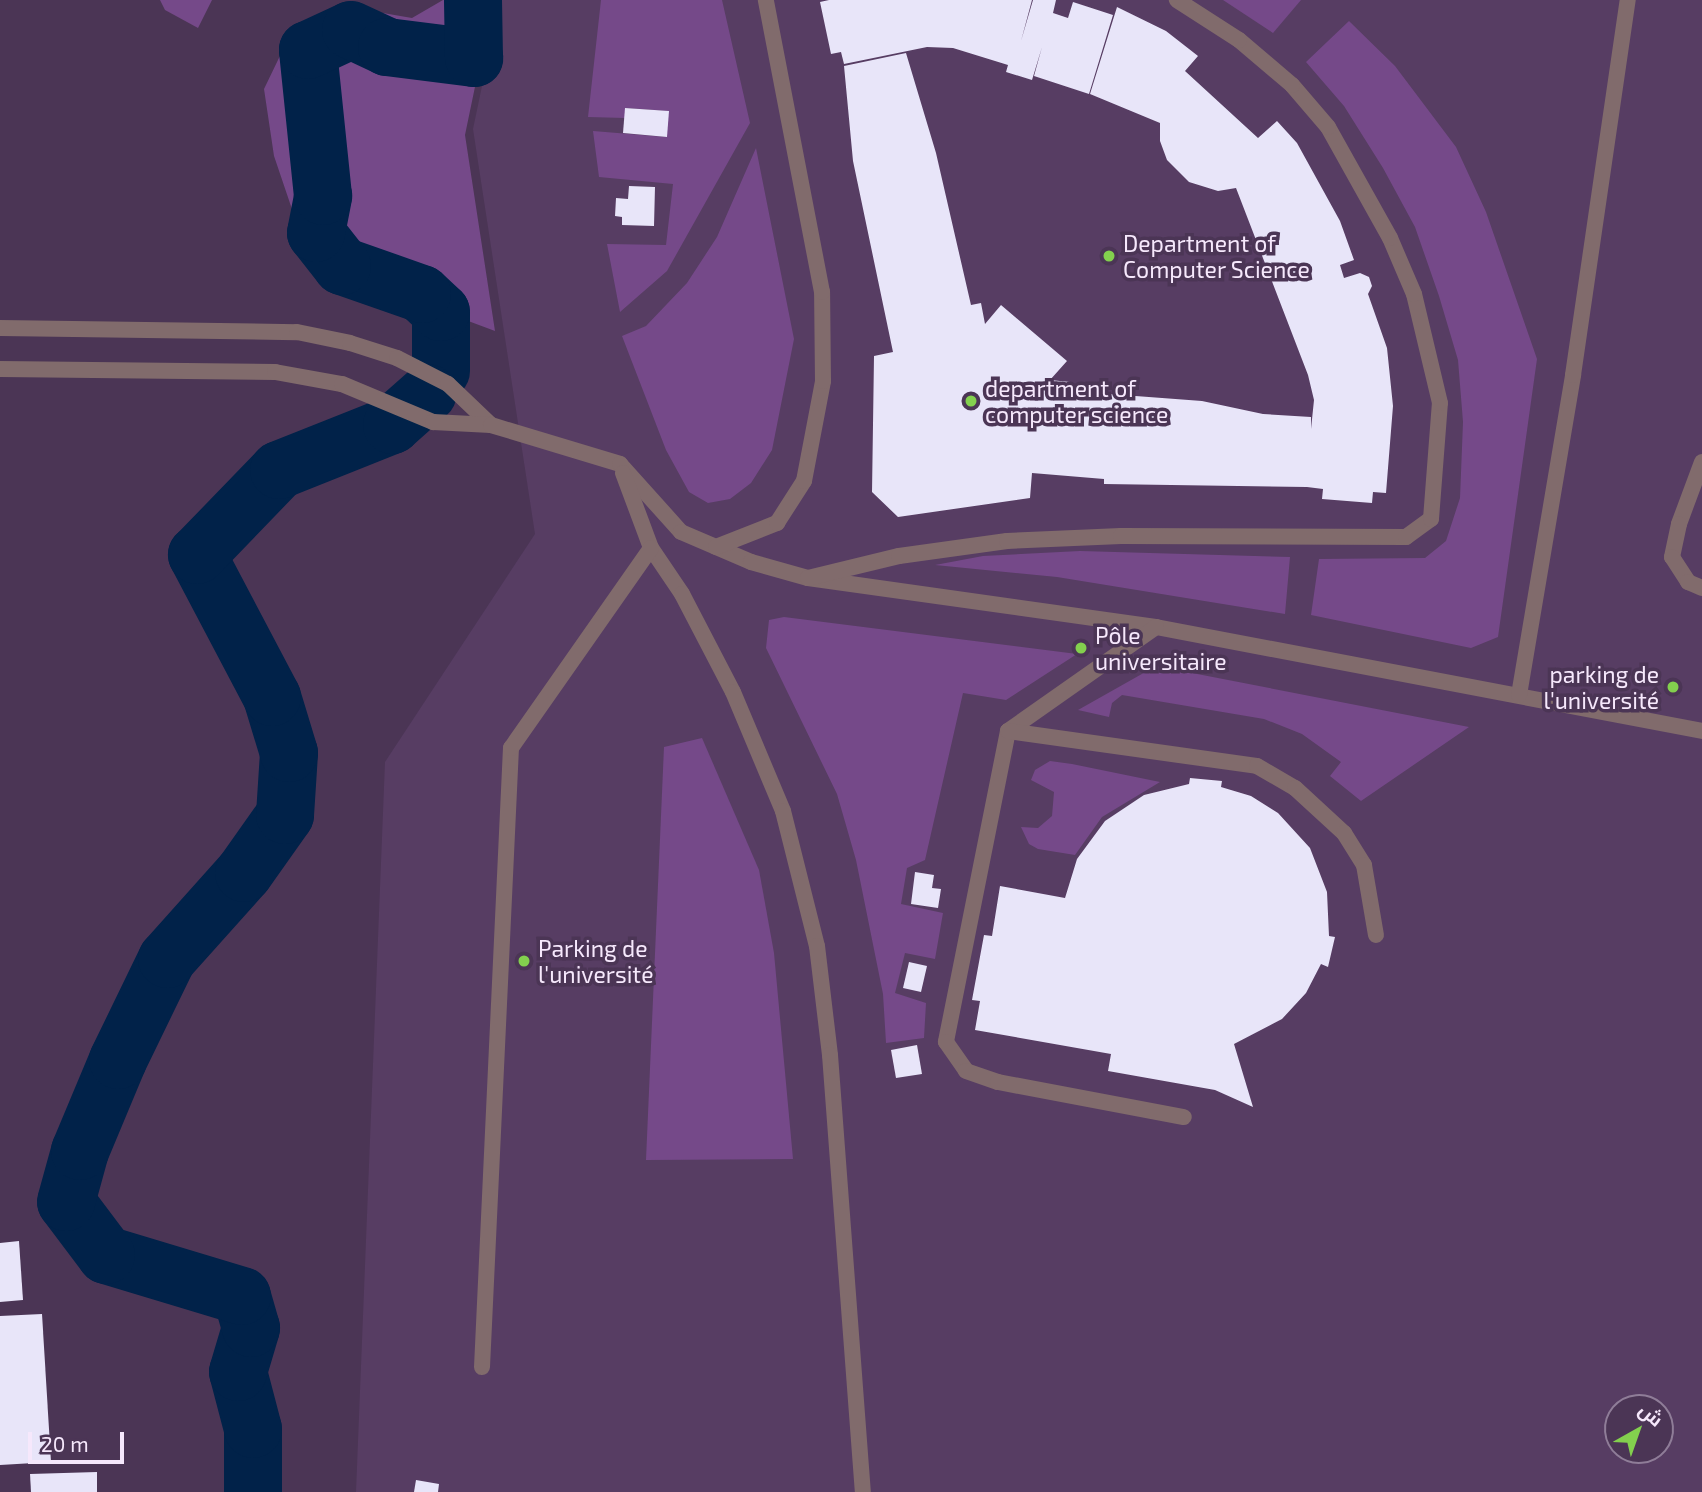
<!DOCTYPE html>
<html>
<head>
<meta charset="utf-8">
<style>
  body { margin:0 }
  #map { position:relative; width:1702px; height:1492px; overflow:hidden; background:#4b3555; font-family:"Exo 2",Cairo,sans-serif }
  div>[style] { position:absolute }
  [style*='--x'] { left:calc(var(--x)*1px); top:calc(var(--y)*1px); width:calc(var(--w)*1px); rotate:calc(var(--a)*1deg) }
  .built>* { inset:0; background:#573d63 }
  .green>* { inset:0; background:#754989 }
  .river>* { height:58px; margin:-29px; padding:0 29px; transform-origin:29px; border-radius:29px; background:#012249 }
  .building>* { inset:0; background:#e8e5f9 }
  .service>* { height:16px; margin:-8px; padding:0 8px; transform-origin:8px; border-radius:8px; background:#816b6c }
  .dots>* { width:19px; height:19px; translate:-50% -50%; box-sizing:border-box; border:4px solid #4b3555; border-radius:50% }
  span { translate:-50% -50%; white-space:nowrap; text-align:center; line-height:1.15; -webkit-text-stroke:7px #4b3555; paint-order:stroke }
  .poi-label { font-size:23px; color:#f6e8fc }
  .left { translate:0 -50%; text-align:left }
  .right { translate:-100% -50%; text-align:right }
  .north { position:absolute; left:1604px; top:1394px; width:70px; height:70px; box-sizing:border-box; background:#4b3555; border:2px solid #8f7d98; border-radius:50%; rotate:40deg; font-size:19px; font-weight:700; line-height:28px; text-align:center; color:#f6e8fc }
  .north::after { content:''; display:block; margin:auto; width:24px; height:32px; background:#83d04e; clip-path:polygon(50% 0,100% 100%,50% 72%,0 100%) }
  .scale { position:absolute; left:28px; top:1432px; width:96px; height:32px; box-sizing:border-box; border:4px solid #f6e8fc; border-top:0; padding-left:9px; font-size:21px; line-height:24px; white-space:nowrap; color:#f6e8fc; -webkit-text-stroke:5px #4b3555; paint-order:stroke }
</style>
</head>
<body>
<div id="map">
  <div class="built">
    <div style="clip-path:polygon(evenodd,500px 0,1702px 0,1702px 1492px,356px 1492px,385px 762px,535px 534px,473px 129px,500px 0,1618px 1408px,1660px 1408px,1660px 1450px,1618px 1450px,1618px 1408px)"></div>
  </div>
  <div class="green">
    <div style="clip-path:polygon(160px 0,212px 0,198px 28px,165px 10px)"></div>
    <div style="clip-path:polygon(443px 0,493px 0,465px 135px,495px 331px,420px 303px,325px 276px,296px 221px,274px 156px,264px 89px,291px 33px,348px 7px,412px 18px)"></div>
    <div style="clip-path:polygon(601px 0,722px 0,750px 123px,667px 271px,620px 312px,607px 244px,666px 245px,673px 184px,599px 177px,593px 131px,666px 137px,668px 111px,626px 108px,625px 118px,588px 117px)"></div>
    <div style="clip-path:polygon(1223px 0,1301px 0,1273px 33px)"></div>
    <div style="clip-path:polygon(1349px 21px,1395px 66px,1456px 147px,1486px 212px,1537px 359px,1498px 637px,1471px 648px,1311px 615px,1319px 559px,1425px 558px,1446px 541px,1460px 498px,1463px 422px,1458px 360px,1439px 296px,1415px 227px,1383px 168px,1344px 106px,1306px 62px)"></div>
    <div style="clip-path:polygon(756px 148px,794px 339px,772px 450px,751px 483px,730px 499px,708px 503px,689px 492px,666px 450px,622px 336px,646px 326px,687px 283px,717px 237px)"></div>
    <div style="clip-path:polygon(1080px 551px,1290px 557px,1285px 614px,1057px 577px,935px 565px,983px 556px)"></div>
    <div style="clip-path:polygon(784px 617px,1077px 654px,1006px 700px,963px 693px,925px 860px,907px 868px,901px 904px,943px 913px,935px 959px,905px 953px,895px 993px,926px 1003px,924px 1038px,886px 1043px,883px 994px,856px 860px,837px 794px,766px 648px,769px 620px)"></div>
    <div style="clip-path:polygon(1156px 666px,1469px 727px,1361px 801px,1330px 776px,1341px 762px,1302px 734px,1264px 719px,1122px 695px,1112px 703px,1109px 717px,1078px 710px)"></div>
    <div style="clip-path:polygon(702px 738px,759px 870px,774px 953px,793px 1159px,646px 1160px,664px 747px)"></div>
    <div style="clip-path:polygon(1050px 761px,1072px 764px,1160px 782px,1102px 817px,1075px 855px,1038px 849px,1029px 844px,1021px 827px,1038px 828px,1052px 816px,1054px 792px,1031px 780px,1035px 770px)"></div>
  </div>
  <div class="river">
    <div style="--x:441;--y:371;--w:59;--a:-90"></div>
    <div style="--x:441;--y:312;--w:26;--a:-137"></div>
    <div style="--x:422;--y:294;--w:85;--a:-160.7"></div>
    <div style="--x:342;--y:266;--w:42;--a:-128.2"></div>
    <div style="--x:316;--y:233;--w:38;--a:-79"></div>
    <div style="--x:323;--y:196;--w:147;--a:-95.9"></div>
    <div style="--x:308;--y:50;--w:47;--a:-24.9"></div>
    <div style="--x:351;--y:30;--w:40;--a:25"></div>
    <div style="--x:387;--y:47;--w:88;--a:7.2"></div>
    <div style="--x:474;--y:58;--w:58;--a:-91"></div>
    <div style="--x:253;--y:1492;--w:63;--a:-90"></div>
    <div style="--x:253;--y:1429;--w:59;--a:-104.7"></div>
    <div style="--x:238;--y:1372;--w:46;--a:-73.5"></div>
    <div style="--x:251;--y:1328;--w:33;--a:-106"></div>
    <div style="--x:242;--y:1296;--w:142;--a:-163.2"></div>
    <div style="--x:106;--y:1255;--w:66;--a:-127"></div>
    <div style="--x:66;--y:1202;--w:53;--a:-74.6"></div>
    <div style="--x:80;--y:1151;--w:99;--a:-67.3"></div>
    <div style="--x:118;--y:1060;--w:112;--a:-64.1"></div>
    <div style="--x:167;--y:959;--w:115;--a:-48.2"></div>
    <div style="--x:244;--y:873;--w:71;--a:-54.7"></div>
    <div style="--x:285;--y:815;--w:62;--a:-86.3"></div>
    <div style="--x:289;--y:753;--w:59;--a:-106.9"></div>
    <div style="--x:272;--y:697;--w:161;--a:-117.8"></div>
    <div style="--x:197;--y:555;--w:118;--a:-46"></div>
    <div style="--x:279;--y:470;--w:122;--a:-21.7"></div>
    <div style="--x:392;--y:425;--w:48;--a:-41.6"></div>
  </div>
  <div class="building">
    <div style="clip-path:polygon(829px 0,1032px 0,1021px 41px,1033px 0,1056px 0,1053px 13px,1068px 18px,1073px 2px,1113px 15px,1089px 94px,1034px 76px,1042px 47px,1032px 80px,1006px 72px,1008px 65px,953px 48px,927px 47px,844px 64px,841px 52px,831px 54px,820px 2px)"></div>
    <div style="clip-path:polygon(1117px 7px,1166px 31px,1198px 56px,1185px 71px,1258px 138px,1277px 121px,1297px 143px,1340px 221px,1354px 260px,1340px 265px,1344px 278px,1360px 273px,1369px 277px,1372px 286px,1368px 294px,1387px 348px,1393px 406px,1386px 493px,1373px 492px,1372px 503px,1322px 499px,1323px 489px,1307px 487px,1104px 484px,1104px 479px,1032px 473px,1030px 498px,898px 517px,872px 492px,874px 356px,893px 352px,853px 161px,844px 66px,906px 53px,936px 153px,971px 305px,981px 303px,985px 324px,1001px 305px,1067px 361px,1050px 380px,1070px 382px,1069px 391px,1202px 401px,1263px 414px,1311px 417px,1311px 429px,1314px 400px,1308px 375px,1236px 188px,1218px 191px,1189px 182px,1167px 160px,1160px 141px,1160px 123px,1090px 94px)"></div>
    <div style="clip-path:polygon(625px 108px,669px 111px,667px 137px,623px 133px)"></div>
    <div style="clip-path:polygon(629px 186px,655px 187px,654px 226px,622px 225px,622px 217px,615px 216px,616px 198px,628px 199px)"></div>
    <div style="clip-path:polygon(1190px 778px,1222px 781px,1221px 787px,1251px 796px,1278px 813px,1310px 848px,1327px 892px,1329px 936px,1335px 937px,1328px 967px,1321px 964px,1306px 993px,1282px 1019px,1234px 1044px,1253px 1107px,1215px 1090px,1108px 1071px,1111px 1054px,975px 1030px,980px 1001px,972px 1000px,984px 935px,992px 936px,1000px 886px,1065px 898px,1077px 859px,1105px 821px,1144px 795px,1189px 784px)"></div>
    <div style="clip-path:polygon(915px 872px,934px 875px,932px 888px,941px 889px,938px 908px,911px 904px)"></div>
    <div style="clip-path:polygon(909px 962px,927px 966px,921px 992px,903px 988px)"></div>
    <div style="clip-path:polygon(917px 1045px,922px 1074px,896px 1078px,891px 1050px)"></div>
    <div style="clip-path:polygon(19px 1241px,23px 1300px,0 1302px,0 1243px)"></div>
    <div style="clip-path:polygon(42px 1314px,51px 1462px,0 1465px,0 1316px)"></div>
    <div style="clip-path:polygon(97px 1472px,97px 1492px,31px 1492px,30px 1474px)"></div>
    <div style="clip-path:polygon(416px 1480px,439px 1484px,438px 1492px,414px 1492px)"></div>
  </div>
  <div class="service">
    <div style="--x:0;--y:328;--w:297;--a:0.8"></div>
    <div style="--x:297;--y:332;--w:54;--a:11.7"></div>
    <div style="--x:350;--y:343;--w:49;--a:17.7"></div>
    <div style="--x:397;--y:358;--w:57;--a:27"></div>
    <div style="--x:448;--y:384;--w:59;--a:43.6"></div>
    <div style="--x:0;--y:369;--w:275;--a:0.6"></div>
    <div style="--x:275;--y:372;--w:68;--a:10.2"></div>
    <div style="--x:342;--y:384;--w:99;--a:22.7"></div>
    <div style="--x:433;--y:422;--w:58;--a:3"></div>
    <div style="--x:491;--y:425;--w:135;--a:16.8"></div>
    <div style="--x:1702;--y:462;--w:66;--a:110.4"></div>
    <div style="--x:1679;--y:524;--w:34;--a:102"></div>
    <div style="--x:1672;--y:557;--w:30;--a:57"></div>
    <div style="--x:1688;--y:582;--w:15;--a:23"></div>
    <div style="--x:620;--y:464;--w:91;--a:48.1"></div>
    <div style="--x:681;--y:532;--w:76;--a:23.2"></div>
    <div style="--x:751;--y:562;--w:59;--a:15.7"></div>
    <div style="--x:808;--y:578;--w:351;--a:8"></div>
    <div style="--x:1156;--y:627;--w:556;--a:10.78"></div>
    <div style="--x:623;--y:473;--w:80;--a:69.5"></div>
    <div style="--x:651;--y:548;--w:55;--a:56"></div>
    <div style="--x:682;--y:594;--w:110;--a:62.5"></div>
    <div style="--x:733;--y:692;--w:129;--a:67.2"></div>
    <div style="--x:783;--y:811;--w:139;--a:75.9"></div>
    <div style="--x:817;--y:946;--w:110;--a:83.2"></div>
    <div style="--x:830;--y:1055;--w:438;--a:85.7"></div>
    <div style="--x:716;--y:547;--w:66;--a:-21.5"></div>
    <div style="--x:777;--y:523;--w:50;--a:-57.3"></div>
    <div style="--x:804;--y:481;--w:102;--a:-79.2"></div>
    <div style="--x:823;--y:381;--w:89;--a:-90.6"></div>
    <div style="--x:822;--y:292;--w:297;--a:-100.9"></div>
    <div style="--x:808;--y:578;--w:94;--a:-13.6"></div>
    <div style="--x:899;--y:556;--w:109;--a:-7.9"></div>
    <div style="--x:1007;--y:541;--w:114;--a:-2.5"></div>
    <div style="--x:1121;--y:536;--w:285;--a:0.2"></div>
    <div style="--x:1406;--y:537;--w:31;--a:-36"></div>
    <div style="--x:1431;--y:519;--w:116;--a:-85.6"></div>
    <div style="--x:1440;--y:403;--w:112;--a:-103.4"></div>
    <div style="--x:1414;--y:294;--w:61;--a:-113.2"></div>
    <div style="--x:1390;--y:238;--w:127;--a:-119.2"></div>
    <div style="--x:1328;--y:127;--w:55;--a:-130.6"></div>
    <div style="--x:1292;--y:85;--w:70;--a:-139.7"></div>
    <div style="--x:1239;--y:40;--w:74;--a:-147.2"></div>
    <div style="--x:1156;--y:627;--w:181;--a:144.9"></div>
    <div style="--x:1008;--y:731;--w:317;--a:101.3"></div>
    <div style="--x:946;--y:1042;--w:35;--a:55"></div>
    <div style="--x:966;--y:1071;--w:34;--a:19"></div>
    <div style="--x:998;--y:1082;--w:189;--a:10.7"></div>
    <div style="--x:1519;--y:695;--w:325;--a:-80.4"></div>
    <div style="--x:1573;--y:375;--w:379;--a:-81.7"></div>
    <div style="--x:1008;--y:731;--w:251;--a:8"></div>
    <div style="--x:1257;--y:766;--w:44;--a:30.1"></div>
    <div style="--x:1295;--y:788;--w:67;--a:42.6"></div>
    <div style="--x:1344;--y:833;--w:38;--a:58"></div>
    <div style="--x:1364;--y:865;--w:71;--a:80.3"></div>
    <div style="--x:482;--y:1367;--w:620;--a:-87.32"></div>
    <div style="--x:511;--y:748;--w:244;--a:-55"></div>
  </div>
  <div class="dots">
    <div style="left:1109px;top:256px;background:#83d04e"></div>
    <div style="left:971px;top:401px;background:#83d04e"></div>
    <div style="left:1081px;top:648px;background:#83d04e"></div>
    <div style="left:1673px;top:687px;background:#83d04e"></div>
    <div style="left:524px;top:961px;background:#83d04e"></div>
  </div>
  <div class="poi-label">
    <span class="left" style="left:1123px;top:256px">Department of<br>Computer Science</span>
    <span class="left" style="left:985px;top:401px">department of<br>computer science</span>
    <span class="left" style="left:1095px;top:648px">Pôle<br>universitaire</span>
    <span class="right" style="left:1659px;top:687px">parking de<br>l'université</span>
    <span class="left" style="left:538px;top:961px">Parking de<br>l'université</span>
  </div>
  <div class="north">ش</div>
  <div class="scale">20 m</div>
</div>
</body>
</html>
